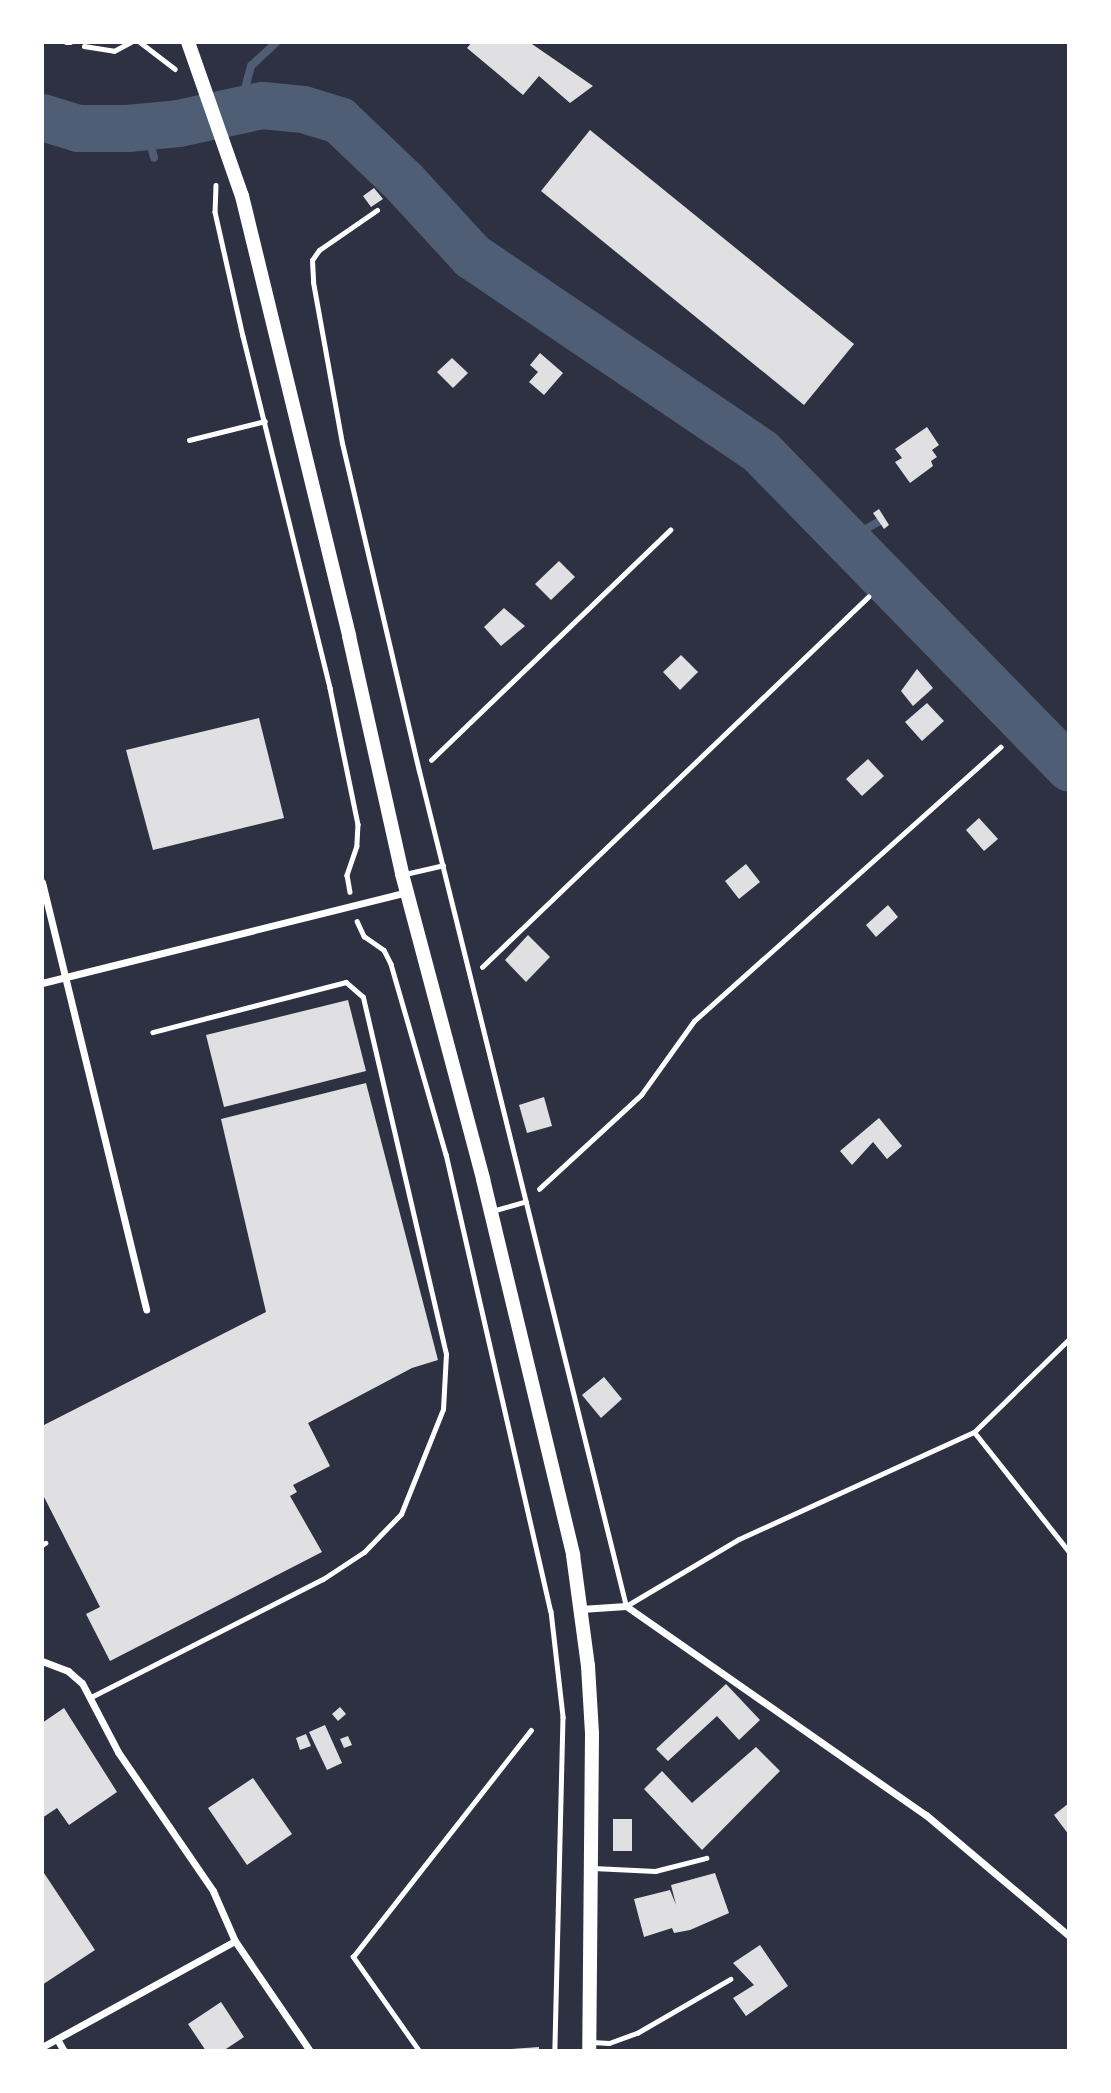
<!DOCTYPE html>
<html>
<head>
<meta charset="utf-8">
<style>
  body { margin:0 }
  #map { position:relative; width:1111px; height:2093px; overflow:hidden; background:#2d3142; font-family:"Fira Sans",sans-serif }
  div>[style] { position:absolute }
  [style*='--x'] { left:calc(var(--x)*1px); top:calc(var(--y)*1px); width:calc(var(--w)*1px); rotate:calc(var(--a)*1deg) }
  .stream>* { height:8px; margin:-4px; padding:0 4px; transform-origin:4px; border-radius:4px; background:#4f5d75 }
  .river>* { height:47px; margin:-23.5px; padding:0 23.5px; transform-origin:23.5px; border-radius:23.5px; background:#4f5d75 }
  .building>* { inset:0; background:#e0e0e3 }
  .path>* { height:4.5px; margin:-2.25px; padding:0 2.25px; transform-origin:2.25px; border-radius:2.25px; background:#fff }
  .service>* { height:5px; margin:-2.5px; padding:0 2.5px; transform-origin:2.5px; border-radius:2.5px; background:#fff }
  .minor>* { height:7px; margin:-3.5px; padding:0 3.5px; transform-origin:3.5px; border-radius:3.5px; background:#fff }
  .secondary>* { height:14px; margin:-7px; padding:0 7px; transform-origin:7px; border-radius:7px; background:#fff }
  span { translate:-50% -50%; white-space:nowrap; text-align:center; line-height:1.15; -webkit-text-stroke:5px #fff; paint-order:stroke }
  .frame { position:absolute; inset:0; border:44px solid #fff; pointer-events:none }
</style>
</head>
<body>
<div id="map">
  <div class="stream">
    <div style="--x:239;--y:110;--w:46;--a:-74.7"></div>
    <div style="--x:251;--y:66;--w:35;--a:-43"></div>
    <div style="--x:145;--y:126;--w:33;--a:74"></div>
    <div style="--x:845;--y:541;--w:39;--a:-30"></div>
  </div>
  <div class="river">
    <div style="--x:42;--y:117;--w:38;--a:17"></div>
    <div style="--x:78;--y:128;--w:49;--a:0"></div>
    <div style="--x:127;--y:128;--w:51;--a:-5.6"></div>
    <div style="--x:178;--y:123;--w:86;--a:-12.1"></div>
    <div style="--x:262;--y:105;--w:41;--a:5.6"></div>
    <div style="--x:303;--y:109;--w:38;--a:17"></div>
    <div style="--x:339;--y:120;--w:88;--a:43.6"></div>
    <div style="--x:403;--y:181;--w:102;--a:47.4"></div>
    <div style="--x:472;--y:256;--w:349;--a:34.1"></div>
    <div style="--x:761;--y:452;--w:441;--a:45.7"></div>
  </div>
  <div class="building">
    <div style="clip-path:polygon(472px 42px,529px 42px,593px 86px,570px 103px,539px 76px,523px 95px,467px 48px)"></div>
    <div style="clip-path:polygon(590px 130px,854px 344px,804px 405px,541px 191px)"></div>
    <div style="clip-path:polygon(374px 188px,383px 199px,371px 207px,363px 196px)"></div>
    <div style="clip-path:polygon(540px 353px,563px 373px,544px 395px,529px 382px,538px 372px,530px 365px)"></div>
    <div style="clip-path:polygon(452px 358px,468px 373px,453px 388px,437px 372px)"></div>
    <div style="clip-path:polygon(927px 427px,939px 445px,932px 450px,937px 457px,931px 461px,933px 466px,910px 483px,895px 462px,902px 458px,895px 449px)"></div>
    <div style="clip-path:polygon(879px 509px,889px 525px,884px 529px,873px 513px)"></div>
    <div style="clip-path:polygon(559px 561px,575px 577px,551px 600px,535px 584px)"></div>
    <div style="clip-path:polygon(504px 608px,525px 626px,501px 646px,484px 627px)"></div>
    <div style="clip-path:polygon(681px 655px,698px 672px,680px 690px,663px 672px)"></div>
    <div style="clip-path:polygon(917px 669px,933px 688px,913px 706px,901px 691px)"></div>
    <div style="clip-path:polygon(927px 703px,944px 721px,922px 741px,905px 722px)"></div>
    <div style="clip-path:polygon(259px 718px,284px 818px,153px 850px,126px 750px)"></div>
    <div style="clip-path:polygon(868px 759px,884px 776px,862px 796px,846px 779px)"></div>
    <div style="clip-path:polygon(979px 818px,998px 839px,984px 851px,966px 830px)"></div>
    <div style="clip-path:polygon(746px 864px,760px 882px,739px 899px,725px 881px)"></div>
    <div style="clip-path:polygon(888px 905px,898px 917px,876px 937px,866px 925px)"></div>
    <div style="clip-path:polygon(528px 935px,550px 957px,526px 982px,505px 960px)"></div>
    <div style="clip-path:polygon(348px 1000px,366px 1071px,224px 1107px,206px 1035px)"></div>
    <div style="clip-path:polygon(366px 1083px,438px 1360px,412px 1368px,308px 1423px,330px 1466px,293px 1485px,297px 1492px,290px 1496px,322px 1552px,110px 1661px,86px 1614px,100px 1607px,42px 1493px,42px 1426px,266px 1312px,221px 1119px)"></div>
    <div style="clip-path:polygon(544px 1097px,552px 1126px,527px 1133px,519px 1105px)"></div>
    <div style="clip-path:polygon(879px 1118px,902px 1146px,887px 1159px,873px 1142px,852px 1165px,840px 1151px)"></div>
    <div style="clip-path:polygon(604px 1377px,622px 1399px,601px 1418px,582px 1395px)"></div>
    <div style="clip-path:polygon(726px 1684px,760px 1720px,739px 1740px,717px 1716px,668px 1761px,656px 1749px)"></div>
    <div style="clip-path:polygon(340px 1707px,346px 1714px,338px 1721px,332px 1714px)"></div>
    <div style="clip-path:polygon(64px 1708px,117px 1792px,69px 1825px,57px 1808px,42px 1818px,42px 1723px)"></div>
    <div style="clip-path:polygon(325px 1725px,342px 1763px,327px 1770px,309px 1732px)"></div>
    <div style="clip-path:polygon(306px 1734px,311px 1746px,300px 1750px,296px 1738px)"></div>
    <div style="clip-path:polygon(348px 1736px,352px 1745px,344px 1748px,340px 1739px)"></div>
    <div style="clip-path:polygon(756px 1747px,780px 1771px,702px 1850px,644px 1789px,662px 1771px,692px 1803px)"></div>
    <div style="clip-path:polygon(253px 1778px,292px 1834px,247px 1865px,208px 1808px)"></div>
    <div style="clip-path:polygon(1069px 1803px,1069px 1835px,1054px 1815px)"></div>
    <div style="clip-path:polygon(613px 1819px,632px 1819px,632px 1851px,613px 1851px)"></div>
    <div style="clip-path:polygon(42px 1870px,95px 1950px,42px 1985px)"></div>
    <div style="clip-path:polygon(715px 1873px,729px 1913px,690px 1930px,674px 1933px,672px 1928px,644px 1937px,634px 1899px,670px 1890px,676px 1905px,671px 1885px)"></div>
    <div style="clip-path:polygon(760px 1945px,788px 1986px,746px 2016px,733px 1998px,754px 1985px,733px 1963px)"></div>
    <div style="clip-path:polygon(221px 2002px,244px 2037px,223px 2051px,206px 2051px,188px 2024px)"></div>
    <div style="clip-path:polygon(539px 2047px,539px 2051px,511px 2051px,511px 2049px)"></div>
  </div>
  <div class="path">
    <div style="--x:140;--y:42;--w:44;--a:37.6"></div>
    <div style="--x:84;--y:46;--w:30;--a:9"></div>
    <div style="--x:114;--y:51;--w:19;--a:-28"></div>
    <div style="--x:216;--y:185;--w:27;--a:92"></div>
    <div style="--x:215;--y:212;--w:127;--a:77.3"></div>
    <div style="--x:243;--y:336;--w:363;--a:76.1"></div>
    <div style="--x:330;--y:688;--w:139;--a:78.4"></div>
    <div style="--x:358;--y:824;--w:22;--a:93"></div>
    <div style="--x:357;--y:846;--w:31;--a:109"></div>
    <div style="--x:347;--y:875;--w:17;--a:80"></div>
    <div style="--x:189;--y:440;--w:78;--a:-14"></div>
    <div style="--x:431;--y:760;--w:332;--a:-43.9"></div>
    <div style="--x:357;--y:921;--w:17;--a:65"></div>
    <div style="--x:364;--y:936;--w:24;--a:35"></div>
    <div style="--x:384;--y:950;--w:16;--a:63"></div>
    <div style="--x:391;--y:964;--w:198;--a:73.9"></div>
    <div style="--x:446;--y:1154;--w:469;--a:77.1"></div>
    <div style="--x:551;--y:1611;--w:107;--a:83.5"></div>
    <div style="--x:563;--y:1717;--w:334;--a:91.4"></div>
    <div style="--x:482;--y:967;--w:535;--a:-43.79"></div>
    <div style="--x:539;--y:1189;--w:139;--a:-42.7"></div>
    <div style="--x:641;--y:1095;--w:91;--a:-54.4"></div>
    <div style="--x:694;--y:1021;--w:411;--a:-41.8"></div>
    <div style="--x:419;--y:2051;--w:115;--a:-125.1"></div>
    <div style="--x:353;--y:1957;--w:288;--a:-51.9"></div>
  </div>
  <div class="service">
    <div style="--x:66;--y:42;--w:4;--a:0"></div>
    <div style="--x:377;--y:210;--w:70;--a:145.4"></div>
    <div style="--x:319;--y:250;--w:12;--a:125"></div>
    <div style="--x:312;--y:260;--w:22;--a:87"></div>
    <div style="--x:313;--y:282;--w:164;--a:79.8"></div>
    <div style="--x:342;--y:443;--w:337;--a:76.8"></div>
    <div style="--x:419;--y:771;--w:860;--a:76.08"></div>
    <div style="--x:626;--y:1606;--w:131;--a:-30.7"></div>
    <div style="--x:739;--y:1539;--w:258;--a:-24.5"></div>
    <div style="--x:974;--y:1432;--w:133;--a:-44.4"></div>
    <div style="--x:405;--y:874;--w:39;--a:-13"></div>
    <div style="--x:492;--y:1211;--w:35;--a:-16"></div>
    <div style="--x:974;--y:1432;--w:153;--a:51.6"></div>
    <div style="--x:42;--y:1545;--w:4;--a:-34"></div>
    <div style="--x:91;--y:1697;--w:260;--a:-27"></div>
    <div style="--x:323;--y:1579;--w:49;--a:-33.4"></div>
    <div style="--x:364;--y:1552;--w:53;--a:-45.8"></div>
    <div style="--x:401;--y:1514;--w:113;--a:-68.2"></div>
    <div style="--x:443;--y:1409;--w:55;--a:-86.9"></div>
    <div style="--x:446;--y:1354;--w:367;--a:-103.1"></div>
    <div style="--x:363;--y:997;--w:23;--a:-139"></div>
    <div style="--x:346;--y:982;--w:200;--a:165.5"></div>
    <div style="--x:593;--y:1868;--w:62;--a:2.8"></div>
    <div style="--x:655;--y:1871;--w:53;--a:-14.3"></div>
    <div style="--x:592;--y:2042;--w:17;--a:3"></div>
    <div style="--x:609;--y:2043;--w:30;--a:-20"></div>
    <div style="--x:637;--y:2033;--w:108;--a:-30.1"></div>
  </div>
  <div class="minor">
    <div style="--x:42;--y:882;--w:440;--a:76.3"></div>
    <div style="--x:42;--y:983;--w:375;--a:-14"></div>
    <div style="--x:581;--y:1609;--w:45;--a:-3.8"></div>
    <div style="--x:626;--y:1606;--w:366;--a:34.9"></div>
    <div style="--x:926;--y:1815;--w:187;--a:40.2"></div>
    <div style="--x:42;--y:1661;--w:28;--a:21"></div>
    <div style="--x:68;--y:1671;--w:18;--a:41"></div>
    <div style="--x:82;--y:1683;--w:78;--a:62.4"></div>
    <div style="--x:118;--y:1752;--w:168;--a:55.6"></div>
    <div style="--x:213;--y:1891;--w:55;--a:66.3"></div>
    <div style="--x:235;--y:1941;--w:133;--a:55.7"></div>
    <div style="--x:57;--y:2039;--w:14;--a:60"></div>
    <div style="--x:42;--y:2047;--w:220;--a:-28.8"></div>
  </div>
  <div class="secondary">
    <div style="--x:188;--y:42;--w:163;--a:70.7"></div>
    <div style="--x:242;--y:196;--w:453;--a:76.3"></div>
    <div style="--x:349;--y:636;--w:244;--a:77.4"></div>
    <div style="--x:402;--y:874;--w:316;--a:75.1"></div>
    <div style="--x:483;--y:1179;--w:387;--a:76.5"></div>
    <div style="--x:573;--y:1555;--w:112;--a:82.3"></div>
    <div style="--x:588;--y:1666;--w:68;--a:86.6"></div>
    <div style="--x:592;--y:1734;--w:317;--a:90.5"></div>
  </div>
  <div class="frame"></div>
</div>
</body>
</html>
